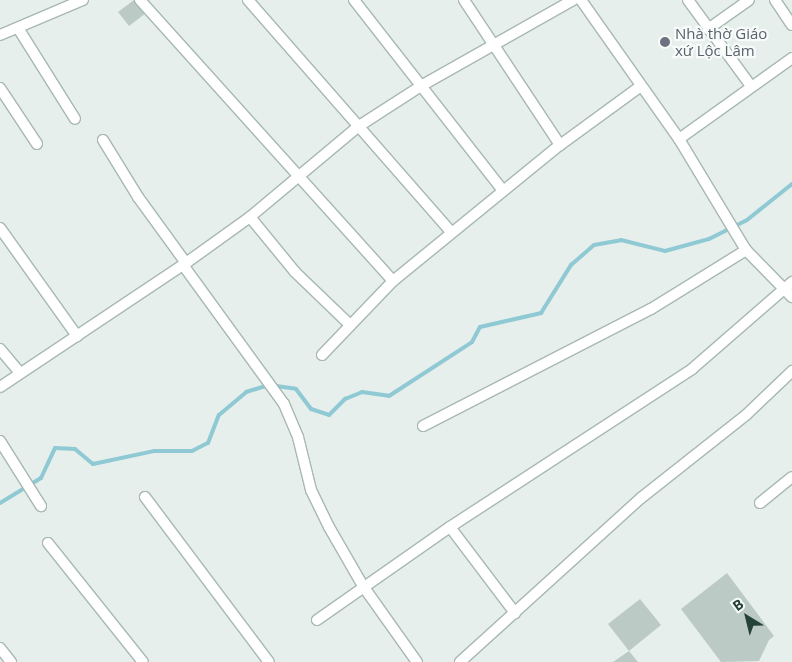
<!DOCTYPE html>
<html>
<head>
<meta charset="utf-8">
<style>
  body { margin:0 }
  #map { position:relative; width:792px; height:662px; overflow:hidden; background:#e6efeb; font-family:"Open Sans",sans-serif }
  div>[style] { position:absolute }
  [style*='--x'] { left:calc(var(--x)*1px); top:calc(var(--y)*1px); width:calc(var(--w)*1px); rotate:calc(var(--a)*1deg) }
  .stream>* { height:4px; margin:-2px; padding:0 2px; transform-origin:2px; border-radius:2px; background:#8ec9d4 }
  .building>* { inset:0; background:#bbcac4 }
  .roads { filter:drop-shadow(1px 0 #a8b8b2) drop-shadow(-1px 0 #a8b8b2) drop-shadow(0 1px #a8b8b2) drop-shadow(0 -1px #a8b8b2) }
  .minor>* { height:10px; margin:-5px; padding:0 5px; transform-origin:5px; border-radius:5px; background:#fff }
  .dots>* { width:14px; height:14px; translate:-50% -50%; box-sizing:border-box; border:2px solid #f7fbf9; border-radius:50% }
  span { translate:-50% -50%; white-space:nowrap; text-align:center; line-height:1.15; -webkit-text-stroke:4.5px #f7fbf9; paint-order:stroke }
  .worship-label { font-size:15px; color:#5b616d }
  .left { translate:0 -50%; text-align:left }
  .north { position:absolute; left:722px; top:592px; width:50px; height:50px; -webkit-text-stroke:4px #f7fbf9; paint-order:stroke; rotate:324deg; font-size:14px; font-weight:700; line-height:20px; text-align:center; color:#24423a }
  .north::after { content:''; display:block; margin:auto; width:18px; height:22px; background:#24423a; clip-path:polygon(50% 0,100% 100%,50% 72%,0 100%) }
</style>
</head>
<body>
<div id="map">
  <div class="stream">
    <div style="--x:0;--y:503;--w:48;--a:-31.4"></div>
    <div style="--x:41;--y:478;--w:33;--a:-65"></div>
    <div style="--x:55;--y:448;--w:20;--a:3"></div>
    <div style="--x:75;--y:449;--w:23;--a:40"></div>
    <div style="--x:93;--y:464;--w:62;--a:-12"></div>
    <div style="--x:154;--y:451;--w:38;--a:0"></div>
    <div style="--x:192;--y:451;--w:18;--a:-27"></div>
    <div style="--x:208;--y:443;--w:30;--a:-69"></div>
    <div style="--x:219;--y:415;--w:35;--a:-40"></div>
    <div style="--x:246;--y:392;--w:24;--a:-17"></div>
    <div style="--x:269;--y:385;--w:27;--a:8"></div>
    <div style="--x:296;--y:389;--w:25;--a:53"></div>
    <div style="--x:311;--y:409;--w:19;--a:18"></div>
    <div style="--x:329;--y:415;--w:23;--a:-45"></div>
    <div style="--x:345;--y:399;--w:18;--a:-22"></div>
    <div style="--x:362;--y:392;--w:27;--a:8"></div>
    <div style="--x:389;--y:396;--w:99;--a:-33"></div>
    <div style="--x:472;--y:342;--w:17;--a:-62"></div>
    <div style="--x:480;--y:327;--w:63;--a:-12.9"></div>
    <div style="--x:541;--y:313;--w:57;--a:-58"></div>
    <div style="--x:571;--y:265;--w:30;--a:-41"></div>
    <div style="--x:594;--y:245;--w:27;--a:-10"></div>
    <div style="--x:621;--y:240;--w:45;--a:14"></div>
    <div style="--x:665;--y:251;--w:46;--a:-15.3"></div>
    <div style="--x:709;--y:239;--w:42;--a:-26.6"></div>
    <div style="--x:747;--y:220;--w:58;--a:-38.7"></div>
  </div>
  <div class="building">
    <div style="clip-path:polygon(134px 0,146px 13px,129px 26px,118px 12px)"></div>
    <div style="clip-path:polygon(727px 573px,774px 636px,769px 640px,759px 661px,721px 662px,681px 609px)"></div>
    <div style="clip-path:polygon(640px 599px,661px 625px,629px 651px,608px 624px)"></div>
    <div style="clip-path:polygon(629px 651px,638px 662px,613px 662px)"></div>
  </div>
  <div class="roads">
    <div class="minor">
      <div style="--x:140;--y:0;--w:378;--a:48"></div>
      <div style="--x:248;--y:0;--w:308;--a:48.8"></div>
      <div style="--x:354;--y:0;--w:242;--a:52"></div>
      <div style="--x:464;--y:0;--w:174;--a:56.5"></div>
      <div style="--x:581;--y:0;--w:170;--a:54.8"></div>
      <div style="--x:679;--y:139;--w:130;--a:58.9"></div>
      <div style="--x:746;--y:250;--w:66;--a:45.6"></div>
      <div style="--x:688;--y:0;--w:107;--a:53.8"></div>
      <div style="--x:775;--y:0;--w:30;--a:56"></div>
      <div style="--x:18;--y:28;--w:107;--a:57.9"></div>
      <div style="--x:708;--y:29;--w:50;--a:-35.3"></div>
      <div style="--x:0;--y:35;--w:90;--a:-22.9"></div>
      <div style="--x:0;--y:88;--w:67;--a:56.5"></div>
      <div style="--x:679;--y:139;--w:139;--a:-35.6"></div>
      <div style="--x:103;--y:140;--w:67;--a:58.4"></div>
      <div style="--x:138;--y:197;--w:82;--a:54"></div>
      <div style="--x:250;--y:217;--w:71;--a:50.7"></div>
      <div style="--x:295;--y:272;--w:76;--a:43.9"></div>
      <div style="--x:0;--y:228;--w:133;--a:54.5"></div>
      <div style="--x:183;--y:265;--w:172;--a:54"></div>
      <div style="--x:284;--y:404;--w:36;--a:67"></div>
      <div style="--x:298;--y:437;--w:55;--a:76.2"></div>
      <div style="--x:311;--y:490;--w:41;--a:64.1"></div>
      <div style="--x:329;--y:527;--w:68;--a:60"></div>
      <div style="--x:363;--y:586;--w:93;--a:54.6"></div>
      <div style="--x:0;--y:349;--w:31;--a:50"></div>
      <div style="--x:322;--y:355;--w:103;--a:-46.2"></div>
      <div style="--x:393;--y:281;--w:215;--a:-39.2"></div>
      <div style="--x:560;--y:145;--w:100;--a:-36.1"></div>
      <div style="--x:0;--y:387;--w:224;--a:-33.7"></div>
      <div style="--x:186;--y:263;--w:79;--a:-35.7"></div>
      <div style="--x:250;--y:217;--w:142;--a:-39.9"></div>
      <div style="--x:359;--y:126;--w:74;--a:-32.8"></div>
      <div style="--x:421;--y:86;--w:175;--a:-29.5"></div>
      <div style="--x:423;--y:426;--w:256;--a:-27.2"></div>
      <div style="--x:651;--y:309;--w:112;--a:-31.8"></div>
      <div style="--x:0;--y:441;--w:77;--a:57.8"></div>
      <div style="--x:145;--y:497;--w:206;--a:53.1"></div>
      <div style="--x:760;--y:503;--w:41;--a:-39.1"></div>
      <div style="--x:450;--y:527;--w:108;--a:52.9"></div>
      <div style="--x:48;--y:543;--w:152;--a:51.4"></div>
      <div style="--x:317;--y:620;--w:162;--a:-35"></div>
      <div style="--x:450;--y:527;--w:289;--a:-33.1"></div>
      <div style="--x:692;--y:369;--w:133;--a:-41"></div>
      <div style="--x:0;--y:648;--w:18;--a:52"></div>
      <div style="--x:460;--y:662;--w:244;--a:-42.2"></div>
      <div style="--x:641;--y:498;--w:134;--a:-38.3"></div>
      <div style="--x:746;--y:415;--w:64;--a:-43.7"></div>
    </div>
  </div>
  <div class="dots">
    <div style="left:665px;top:42px;background:#6b7280"></div>
  </div>
  <div class="worship-label">
    <span class="left" style="left:675px;top:42px">Nhà thờ Giáo<br>xứ Lộc Lâm</span>
  </div>
  <div class="north">B</div>
</div>
</body>
</html>
